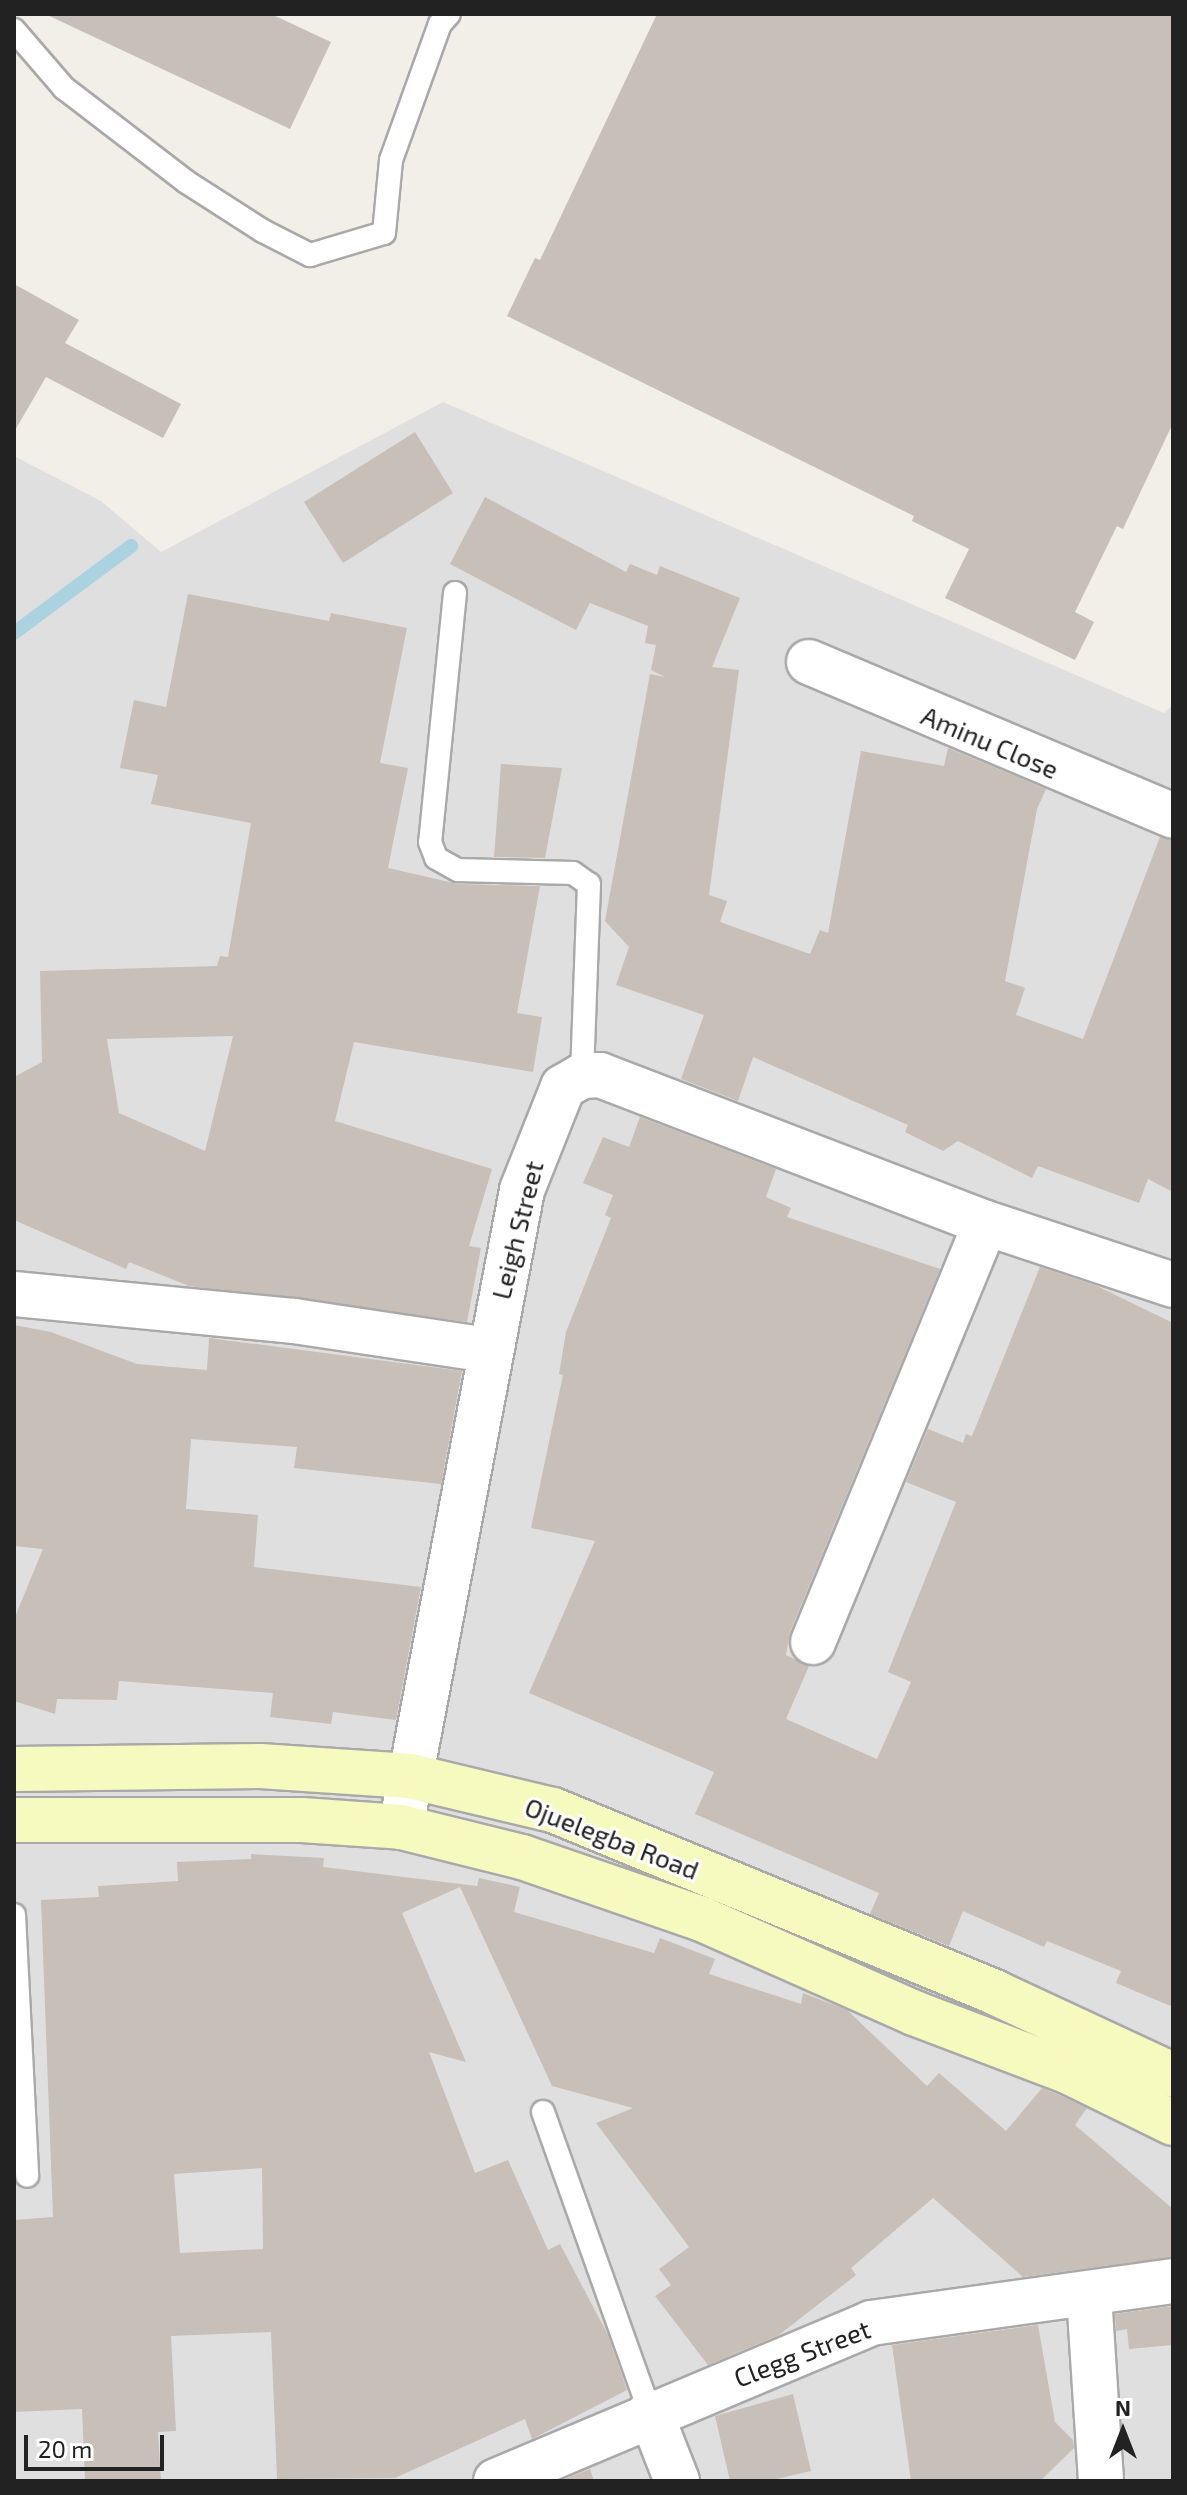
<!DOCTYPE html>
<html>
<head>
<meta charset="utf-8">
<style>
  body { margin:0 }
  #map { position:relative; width:1187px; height:2495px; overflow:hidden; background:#f2efe9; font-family:"Exo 2",sans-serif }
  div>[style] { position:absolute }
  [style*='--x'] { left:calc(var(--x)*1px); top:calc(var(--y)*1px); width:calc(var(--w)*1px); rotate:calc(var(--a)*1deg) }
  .residential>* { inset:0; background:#e0dfdf }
  .stream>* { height:14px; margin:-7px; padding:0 7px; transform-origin:7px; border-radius:7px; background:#aad3df }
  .building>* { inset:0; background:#c7bfb8 }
  .roads { filter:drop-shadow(2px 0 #a9a9a9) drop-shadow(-2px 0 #a9a9a9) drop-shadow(0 2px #a9a9a9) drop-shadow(0 -2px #a9a9a9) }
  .lane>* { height:22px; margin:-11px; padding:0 11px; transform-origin:11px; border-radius:11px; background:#fff }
  .street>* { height:44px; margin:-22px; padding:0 22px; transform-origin:22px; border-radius:22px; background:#fff }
  .secondary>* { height:44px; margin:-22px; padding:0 22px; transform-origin:22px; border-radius:22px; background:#f7fabf }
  span { translate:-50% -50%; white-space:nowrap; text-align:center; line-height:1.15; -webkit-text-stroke:6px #fff; paint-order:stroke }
  .street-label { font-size:26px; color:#222 }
  .frame { position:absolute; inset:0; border:16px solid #222; pointer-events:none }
  .north { position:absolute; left:1083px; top:2391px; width:80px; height:80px; -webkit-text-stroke:6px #fff; paint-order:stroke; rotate:0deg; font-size:22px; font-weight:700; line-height:32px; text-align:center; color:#222 }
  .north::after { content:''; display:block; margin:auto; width:28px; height:36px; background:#222; clip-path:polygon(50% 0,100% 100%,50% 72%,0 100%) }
  .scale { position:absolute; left:24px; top:2435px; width:140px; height:36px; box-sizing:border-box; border:4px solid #222; border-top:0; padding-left:10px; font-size:24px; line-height:28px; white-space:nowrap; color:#222; -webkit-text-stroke:6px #fff; paint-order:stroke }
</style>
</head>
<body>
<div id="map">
  <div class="residential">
    <div style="clip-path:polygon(443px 402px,1164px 713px,1173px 705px,1173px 2481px,14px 2481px,14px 456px,101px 501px,161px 552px)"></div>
  </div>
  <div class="stream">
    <div style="--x:14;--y:633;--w:146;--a:-36.6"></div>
  </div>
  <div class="building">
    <div style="clip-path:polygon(45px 14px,271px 14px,331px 42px,290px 129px)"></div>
    <div style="clip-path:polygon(657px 14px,1173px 14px,1173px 423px,1123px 529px,1117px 526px,1075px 612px,1094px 622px,1075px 660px,945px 598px,969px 549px,912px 521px,914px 516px,507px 316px,535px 258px,540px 260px)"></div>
    <div style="clip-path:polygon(14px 284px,79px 320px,65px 343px,181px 404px,163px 438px,46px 377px,14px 432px)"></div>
    <div style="clip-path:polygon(415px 432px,453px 493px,343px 563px,304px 502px)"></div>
    <div style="clip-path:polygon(485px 497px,626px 572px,630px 564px,657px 575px,660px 566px,740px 598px,712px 667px,739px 670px,709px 895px,727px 901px,720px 922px,810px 954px,820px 930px,828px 933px,861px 751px,944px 766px,948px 748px,1046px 789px,1037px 809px,1005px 981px,1025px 988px,1016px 1015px,1083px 1039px,1160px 837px,1173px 840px,1173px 1192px,1148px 1179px,1139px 1203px,1038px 1166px,1032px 1178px,958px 1141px,943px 1151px,905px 1132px,908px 1125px,753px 1057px,738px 1101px,681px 1079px,704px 1015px,616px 985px,629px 947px,605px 921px,650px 674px,665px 677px,651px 670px,656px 645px,645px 643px,648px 626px,590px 603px,576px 630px,450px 564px)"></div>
    <div style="clip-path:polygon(evenodd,188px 594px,329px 621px,331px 613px,407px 628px,380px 763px,408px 768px,388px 868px,458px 884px,540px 886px,517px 1013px,542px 1017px,533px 1072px,354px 1042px,335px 1121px,492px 1169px,469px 1246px,481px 1248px,467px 1322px,189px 1286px,129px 1262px,126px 1269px,14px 1220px,14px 1077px,42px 1062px,40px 971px,217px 966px,220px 956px,228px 957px,251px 823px,151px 804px,158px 775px,120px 768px,134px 700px,166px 707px,188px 594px,233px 1036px,205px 1151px,119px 1113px,107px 1039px,233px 1036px)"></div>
    <div style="clip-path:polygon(501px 764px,562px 768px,545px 858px,494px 857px)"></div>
    <div style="clip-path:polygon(640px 1117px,776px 1169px,766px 1197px,791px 1208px,787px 1217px,940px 1269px,790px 1632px,786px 1655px,809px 1666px,786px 1719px,877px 1759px,911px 1682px,888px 1672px,956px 1502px,906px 1482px,928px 1429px,963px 1443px,966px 1434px,972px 1436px,1040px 1267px,1097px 1286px,1173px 1323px,1173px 2007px,1116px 1983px,1121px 1971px,1047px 1941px,1044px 1947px,963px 1911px,949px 1946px,870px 1914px,879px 1893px,695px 1814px,714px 1772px,529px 1693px,595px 1541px,531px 1528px,563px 1375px,559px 1374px,566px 1332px,611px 1218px,605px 1215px,613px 1195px,583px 1183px,603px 1137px,629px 1147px)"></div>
    <div style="clip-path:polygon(14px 1325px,51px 1332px,137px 1364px,207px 1370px,209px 1338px,462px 1371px,441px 1484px,294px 1468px,297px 1447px,191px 1439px,186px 1509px,258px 1515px,254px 1567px,421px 1587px,396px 1720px,333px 1712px,331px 1724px,270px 1717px,273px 1693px,119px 1681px,117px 1700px,57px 1699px,55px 1714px,14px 1701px,14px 1619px,43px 1549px,14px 1546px)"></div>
    <div style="clip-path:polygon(evenodd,251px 1854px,324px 1858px,323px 1867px,477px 1886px,479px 1878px,520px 1887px,514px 1912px,654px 1953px,660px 1938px,715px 1959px,709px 1974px,801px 2004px,803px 1993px,847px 2010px,927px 2086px,939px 2073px,1006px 2131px,1042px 2088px,1059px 2095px,1087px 2108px,1075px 2125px,1173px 2209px,1173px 2257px,1023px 2277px,933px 2198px,851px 2268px,856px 2275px,779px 2335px,708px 2365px,655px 2296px,671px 2285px,659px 2269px,689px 2247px,596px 2123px,633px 2108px,552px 2086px,460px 1887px,402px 1913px,466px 2062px,429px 2052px,475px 2173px,508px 2160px,548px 2250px,560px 2244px,608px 2335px,627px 2390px,532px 2439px,525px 2419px,395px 2478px,277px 2479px,271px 2332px,171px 2336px,176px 2431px,158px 2432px,161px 2481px,85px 2481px,82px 2409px,14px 2412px,14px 2220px,53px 2217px,41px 1900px,99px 1897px,98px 1886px,178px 1881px,177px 1862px,251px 1859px,251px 1854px,262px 2168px,263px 2249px,180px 2253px,174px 2174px,262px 2168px)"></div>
    <div style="clip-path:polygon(1173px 2306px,1173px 2345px,1129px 2349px,1127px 2329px,1116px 2331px,1115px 2314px)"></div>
    <div style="clip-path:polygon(1038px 2325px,1055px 2422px,1073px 2440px,1074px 2448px,1040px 2481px,911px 2481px,892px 2345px)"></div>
    <div style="clip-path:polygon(793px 2394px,811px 2471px,768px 2481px,730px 2481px,715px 2416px)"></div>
    <div style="clip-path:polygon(590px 2469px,594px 2481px,560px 2481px)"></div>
  </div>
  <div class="roads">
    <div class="lane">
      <div style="--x:14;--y:30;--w:77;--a:49.2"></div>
      <div style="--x:64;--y:88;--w:153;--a:37.5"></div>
      <div style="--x:185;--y:181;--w:93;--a:32.7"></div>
      <div style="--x:263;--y:231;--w:53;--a:27.1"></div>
      <div style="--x:310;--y:255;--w:77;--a:-16.6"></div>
      <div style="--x:384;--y:233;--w:73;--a:-84.5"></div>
      <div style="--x:391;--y:160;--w:145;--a:-70.2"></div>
      <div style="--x:440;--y:24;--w:13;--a:-48"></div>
      <div style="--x:455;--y:593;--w:250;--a:95.7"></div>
      <div style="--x:430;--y:842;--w:17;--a:69"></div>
      <div style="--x:436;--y:858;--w:25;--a:29"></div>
      <div style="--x:458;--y:870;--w:115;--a:1.5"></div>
      <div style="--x:573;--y:873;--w:19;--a:35"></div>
      <div style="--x:589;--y:884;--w:192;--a:92.1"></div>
      <div style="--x:14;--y:1915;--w:261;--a:87.1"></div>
      <div style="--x:543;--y:2112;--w:319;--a:70.4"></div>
    </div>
    <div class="street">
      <div style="--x:809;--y:662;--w:395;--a:22.9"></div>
      <div style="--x:14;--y:1294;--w:281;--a:5.5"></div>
      <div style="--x:294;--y:1321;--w:196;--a:8.5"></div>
      <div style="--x:813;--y:1642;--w:453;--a:-67.6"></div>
      <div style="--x:401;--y:1827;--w:648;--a:-79.24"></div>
      <div style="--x:522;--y:1190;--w:111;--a:-68.3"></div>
      <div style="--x:563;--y:1087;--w:22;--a:-30"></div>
      <div style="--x:582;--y:1076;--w:18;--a:-3"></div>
      <div style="--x:600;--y:1075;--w:413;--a:21"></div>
      <div style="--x:986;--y:1223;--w:197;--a:18.3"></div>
      <div style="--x:1089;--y:2295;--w:186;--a:86.3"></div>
      <div style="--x:650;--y:2412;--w:74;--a:68.6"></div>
      <div style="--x:496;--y:2481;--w:407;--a:-22.8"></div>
      <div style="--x:871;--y:2323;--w:305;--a:-7.9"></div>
    </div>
    <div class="secondary">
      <div style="--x:14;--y:1769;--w:246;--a:-0.7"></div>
      <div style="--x:260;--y:1766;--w:150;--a:3.8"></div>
      <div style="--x:410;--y:1776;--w:147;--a:13.4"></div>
      <div style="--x:553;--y:1810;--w:479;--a:22.4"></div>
      <div style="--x:996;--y:1993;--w:195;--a:24.9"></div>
      <div style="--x:14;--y:1820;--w:288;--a:0"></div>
      <div style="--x:302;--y:1820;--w:99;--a:4"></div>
      <div style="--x:401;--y:1827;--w:125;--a:13.9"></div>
      <div style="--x:522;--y:1857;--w:190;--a:19"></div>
      <div style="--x:702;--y:1919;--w:232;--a:23.9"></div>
      <div style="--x:914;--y:2013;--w:166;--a:20.8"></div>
      <div style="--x:1069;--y:2072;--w:116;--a:26.1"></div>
    </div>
  </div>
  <div class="street-label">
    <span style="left:990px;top:742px;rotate:23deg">Aminu Close</span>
    <span style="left:517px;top:1230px;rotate:-76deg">Leigh Street</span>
    <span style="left:612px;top:1838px;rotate:21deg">Ojuelegba Road</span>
    <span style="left:802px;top:2353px;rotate:-21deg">Clegg Street</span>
  </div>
  <div class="frame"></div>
  <div class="north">N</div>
  <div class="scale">20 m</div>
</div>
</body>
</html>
